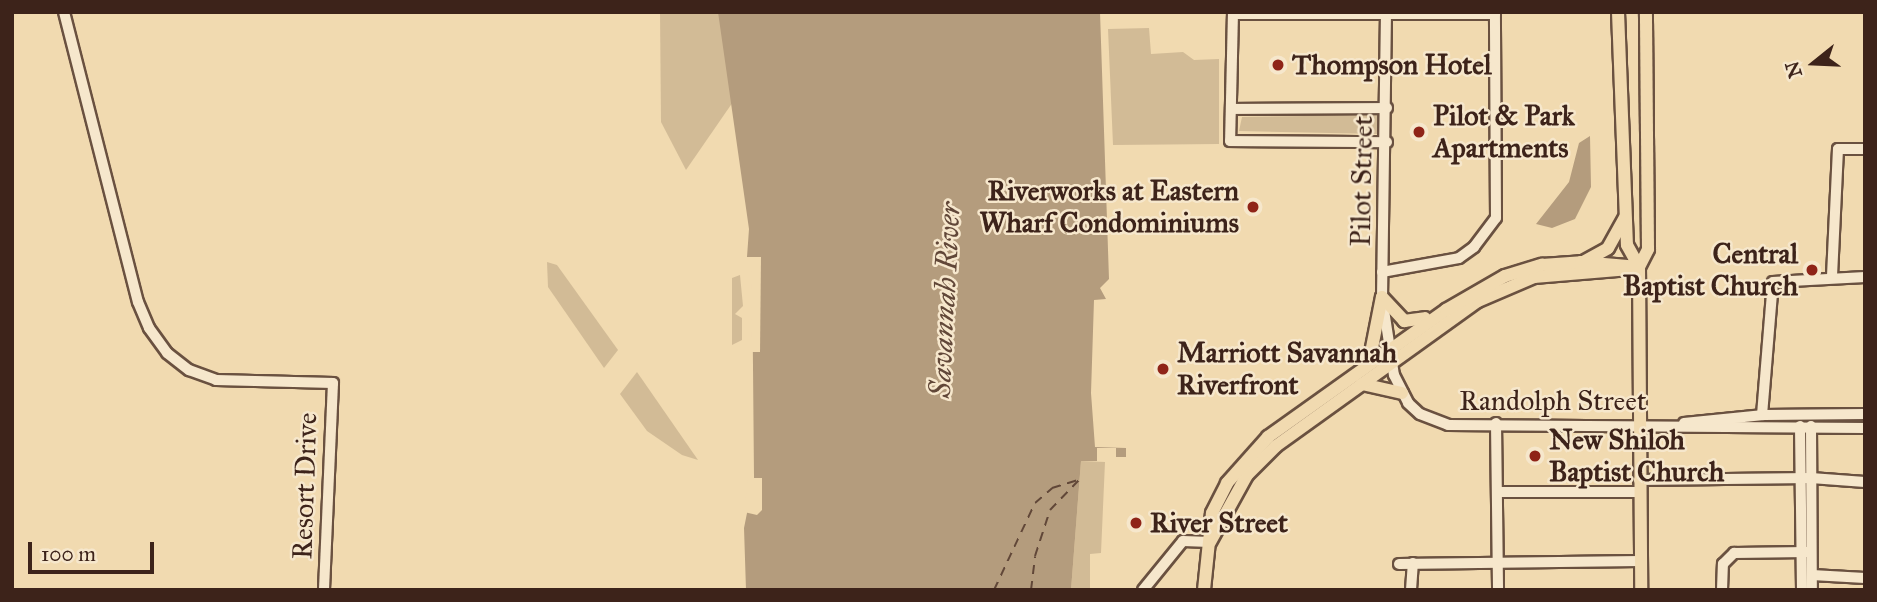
<!DOCTYPE html>
<html>
<head>
<meta charset="utf-8">
<style>
  body { margin:0 }
  #map { position:relative; width:1877px; height:602px; overflow:hidden; background:#f1dab0; font-family:"IM FELL Great Primer",serif }
  div>[style] { position:absolute }
  [style*='--x'] { left:calc(var(--x)*1px); top:calc(var(--y)*1px); width:calc(var(--w)*1px); rotate:calc(var(--a)*1deg) }
  .green>* { inset:0; background:#d2bb96 }
  .water>* { inset:0; background:#b49c7d }
  .pier>* { inset:0; background:#f1dab0 }
  .ferry>* { height:2px; margin-top:-1px; transform-origin:0; background:repeating-linear-gradient(90deg,#614738 0 9px,transparent 0 16px) }
  .roads { filter:drop-shadow(2px 0 #6a5140) drop-shadow(-2px 0 #6a5140) drop-shadow(0 2px #6a5140) drop-shadow(0 -2px #6a5140) }
  .minor>* { height:10px; margin:-5px; padding:0 5px; transform-origin:5px; border-radius:5px; background:#f6e7cc }
  .major>* { height:12px; margin:-6px; padding:0 6px; transform-origin:6px; border-radius:6px; background:#f1dab0 }
  .dots>* { width:19px; height:19px; translate:-50% -50%; box-sizing:border-box; border:4px solid #f6e7cc; border-radius:50% }
  span { translate:-50% -50%; white-space:nowrap; text-align:center; line-height:1.15; -webkit-text-stroke:5px #f6e7cc; paint-order:stroke }
  .poi-label { font-size:28px; color:#3d231a; font-weight:700 }
  .left { translate:0 -50%; text-align:left }
  .right { translate:-100% -50%; text-align:right }
  .street-label { font-size:28px; color:#3d231a }
  .water-label { font-size:30px; color:#614738; font-style:italic }
  .frame { position:absolute; inset:0; border:14px solid #3d231a; pointer-events:none }
  .north { position:absolute; left:1779px; top:28px; width:70px; height:70px; -webkit-text-stroke:5px #f6e7cc; paint-order:stroke; rotate:252deg; font-size:19px; font-weight:700; line-height:28px; text-align:center; color:#3d231a }
  .north::after { content:''; display:block; margin:auto; width:24px; height:32px; background:#3d231a; clip-path:polygon(50% 0,100% 100%,50% 72%,0 100%) }
  .scale { position:absolute; left:28px; top:542px; width:126px; height:32px; box-sizing:border-box; border:4px solid #3d231a; border-top:0; padding-left:9px; font-size:21px; line-height:24px; white-space:nowrap; color:#3d231a; -webkit-text-stroke:5px #f6e7cc; paint-order:stroke }
</style>
</head>
<body>
<div id="map">
  <div class="green">
    <div style="clip-path:polygon(660px 12px,723px 12px,735px 99px,686px 170px,661px 122px)"></div>
    <div style="clip-path:polygon(1149px 28px,1151px 54px,1183px 52px,1194px 60px,1219px 59px,1219px 144px,1113px 145px,1108px 29px)"></div>
    <div style="clip-path:polygon(1378px 115px,1378px 134px,1239px 131px,1242px 117px)"></div>
    <div style="clip-path:polygon(547px 262px,557px 265px,618px 350px,604px 368px,548px 287px)"></div>
    <div style="clip-path:polygon(740px 275px,743px 306px,735px 314px,742px 318px,742px 340px,732px 345px,732px 278px)"></div>
    <div style="clip-path:polygon(637px 372px,698px 460px,682px 455px,647px 431px,620px 394px)"></div>
    <div style="clip-path:polygon(1081px 461px,1105px 462px,1101px 553px,1090px 554px,1090px 590px,1071px 590px)"></div>
  </div>
  <div class="water">
    <div style="clip-path:polygon(718px 12px,1100px 12px,1109px 279px,1100px 288px,1106px 299px,1094px 300px,1091px 393px,1095px 447px,1126px 448px,1126px 461px,1081px 461px,1071px 590px,746px 590px,744px 528px,754px 478px,752px 257px,747px 257px,749px 229px)"></div>
    <div style="clip-path:polygon(1590px 136px,1591px 187px,1575px 219px,1552px 228px,1536px 224px,1569px 182px,1579px 143px)"></div>
  </div>
  <div class="pier">
    <div style="clip-path:polygon(752px 257px,761px 257px,760px 352px,751px 352px)"></div>
    <div style="clip-path:polygon(1097px 448px,1116px 448px,1116px 457px,1126px 457px,1126px 461px,1097px 461px)"></div>
    <div style="clip-path:polygon(748px 478px,762px 478px,762px 510px,757px 515px,744px 512px)"></div>
  </div>
  <div class="ferry">
    <div style="--x:994;--y:590;--w:96;--a:-64.8"></div>
    <div style="--x:1035;--y:503;--w:23;--a:-41"></div>
    <div style="--x:1052;--y:488;--w:28;--a:-17"></div>
    <div style="--x:1031;--y:590;--w:34;--a:-83"></div>
    <div style="--x:1035;--y:556;--w:48;--a:-71.9"></div>
    <div style="--x:1050;--y:510;--w:42;--a:-46"></div>
  </div>
  <div class="roads">
    <div class="minor">
      <div style="--x:64;--y:12;--w:299;--a:75.7"></div>
      <div style="--x:138;--y:302;--w:28;--a:67"></div>
      <div style="--x:149;--y:328;--w:31;--a:54"></div>
      <div style="--x:167;--y:353;--w:28;--a:38"></div>
      <div style="--x:189;--y:370;--w:29;--a:20"></div>
      <div style="--x:216;--y:380;--w:117;--a:1.5"></div>
      <div style="--x:333;--y:383;--w:207;--a:92.5"></div>
      <div style="--x:1233;--y:12;--w:129;--a:91.3"></div>
      <div style="--x:1230;--y:141;--w:157;--a:0.4"></div>
      <div style="--x:1386;--y:12;--w:285;--a:90.8"></div>
      <div style="--x:1382;--y:297;--w:79;--a:81.3"></div>
      <div style="--x:1394;--y:375;--w:31;--a:63"></div>
      <div style="--x:1408;--y:403;--w:16;--a:43"></div>
      <div style="--x:1420;--y:414;--w:30;--a:21"></div>
      <div style="--x:1448;--y:425;--w:417;--a:0.4"></div>
      <div style="--x:1233;--y:14;--w:262;--a:0"></div>
      <div style="--x:1231;--y:109;--w:156;--a:-0.4"></div>
      <div style="--x:1382;--y:272;--w:78;--a:-10.3"></div>
      <div style="--x:1459;--y:258;--w:19;--a:-36"></div>
      <div style="--x:1474;--y:247;--w:36;--a:-53"></div>
      <div style="--x:1496;--y:218;--w:206;--a:-90.3"></div>
      <div style="--x:1832;--y:276;--w:127;--a:-87.3"></div>
      <div style="--x:1838;--y:149;--w:27;--a:0"></div>
      <div style="--x:1762;--y:415;--w:133;--a:-85.3"></div>
      <div style="--x:1773;--y:282;--w:92;--a:-3.1"></div>
      <div style="--x:1496;--y:423;--w:167;--a:89.3"></div>
      <div style="--x:1684;--y:423;--w:80;--a:-5.7"></div>
      <div style="--x:1764;--y:415;--w:101;--a:-0.6"></div>
      <div style="--x:1800;--y:426;--w:164;--a:89.3"></div>
      <div style="--x:1811;--y:426;--w:164;--a:89.7"></div>
      <div style="--x:1639;--y:480;--w:172;--a:-0.7"></div>
      <div style="--x:1811;--y:478;--w:54;--a:4.2"></div>
      <div style="--x:1497;--y:492;--w:142;--a:0"></div>
      <div style="--x:1399;--y:564;--w:241;--a:-0.7"></div>
      <div style="--x:1812;--y:575;--w:53;--a:3.2"></div>
      <div style="--x:1143;--y:590;--w:63;--a:-50.8"></div>
      <div style="--x:1183;--y:541;--w:27;--a:2"></div>
      <div style="--x:1411;--y:590;--w:27;--a:-86"></div>
      <div style="--x:1722;--y:590;--w:26;--a:-88"></div>
      <div style="--x:1723;--y:564;--w:16;--a:-45"></div>
      <div style="--x:1734;--y:553;--w:73;--a:-0.8"></div>
    </div>
    <div class="major">
      <div style="--x:1618;--y:12;--w:233;--a:87.8"></div>
      <div style="--x:1627;--y:245;--w:25;--a:61"></div>
      <div style="--x:1639;--y:267;--w:323;--a:89.6"></div>
      <div style="--x:1585;--y:261;--w:26;--a:-29"></div>
      <div style="--x:1608;--y:248;--w:35;--a:-61"></div>
      <div style="--x:1639;--y:267;--w:20;--a:-63"></div>
      <div style="--x:1648;--y:249;--w:237;--a:-90.5"></div>
      <div style="--x:1382;--y:297;--w:33;--a:47"></div>
      <div style="--x:1404;--y:321;--w:21;--a:-8"></div>
      <div style="--x:1369;--y:363;--w:67;--a:-78.9"></div>
      <div style="--x:1362;--y:384;--w:41;--a:12.7"></div>
      <div style="--x:1210;--y:542;--w:77;--a:-61.1"></div>
      <div style="--x:1247;--y:475;--w:41;--a:-45"></div>
      <div style="--x:1276;--y:446;--w:249;--a:-35.7"></div>
      <div style="--x:1478;--y:301;--w:61;--a:-23.2"></div>
      <div style="--x:1534;--y:277;--w:96;--a:-4.8"></div>
      <div style="--x:1204;--y:590;--w:77;--a:-84.1"></div>
      <div style="--x:1212;--y:513;--w:34;--a:-63"></div>
      <div style="--x:1227;--y:483;--w:62;--a:-48.3"></div>
      <div style="--x:1268;--y:437;--w:219;--a:-35.5"></div>
      <div style="--x:1446;--y:310;--w:68;--a:-30"></div>
      <div style="--x:1505;--y:276;--w:39;--a:-17"></div>
      <div style="--x:1542;--y:265;--w:39;--a:-4"></div>
      <div style="--x:1581;--y:262;--w:58;--a:4.9"></div>
    </div>
  </div>
  <div class="dots">
    <div style="left:1278px;top:65px;background:#8f2418"></div>
    <div style="left:1419px;top:132px;background:#8f2418"></div>
    <div style="left:1253px;top:207px;background:#8f2418"></div>
    <div style="left:1812px;top:270px;background:#8f2418"></div>
    <div style="left:1163px;top:369px;background:#8f2418"></div>
    <div style="left:1535px;top:456px;background:#8f2418"></div>
    <div style="left:1136px;top:523px;background:#8f2418"></div>
  </div>
  <div class="poi-label">
    <span class="left" style="left:1292px;top:65px">Thompson Hotel</span>
    <span class="left" style="left:1433px;top:132px">Pilot &amp; Park<br>Apartments</span>
    <span class="right" style="left:1239px;top:207px">Riverworks at Eastern<br>Wharf Condominiums</span>
    <span class="right" style="left:1798px;top:270px">Central<br>Baptist Church</span>
    <span class="left" style="left:1177px;top:369px">Marriott Savannah<br>Riverfront</span>
    <span class="left" style="left:1549px;top:456px">New Shiloh<br>Baptist Church</span>
    <span class="left" style="left:1150px;top:523px">River Street</span>
  </div>
  <div class="street-label">
    <span style="left:1362px;top:181px;rotate:-89deg">Pilot Street</span>
    <span style="left:1553px;top:401px">Randolph Street</span>
    <span style="left:305px;top:486px;rotate:-88deg">Resort Drive</span>
  </div>
  <div class="water-label">
    <span style="left:945px;top:300px;rotate:-87deg">Savannah River</span>
  </div>
  <div class="frame"></div>
  <div class="north">N</div>
  <div class="scale">100 m</div>
</div>
</body>
</html>
